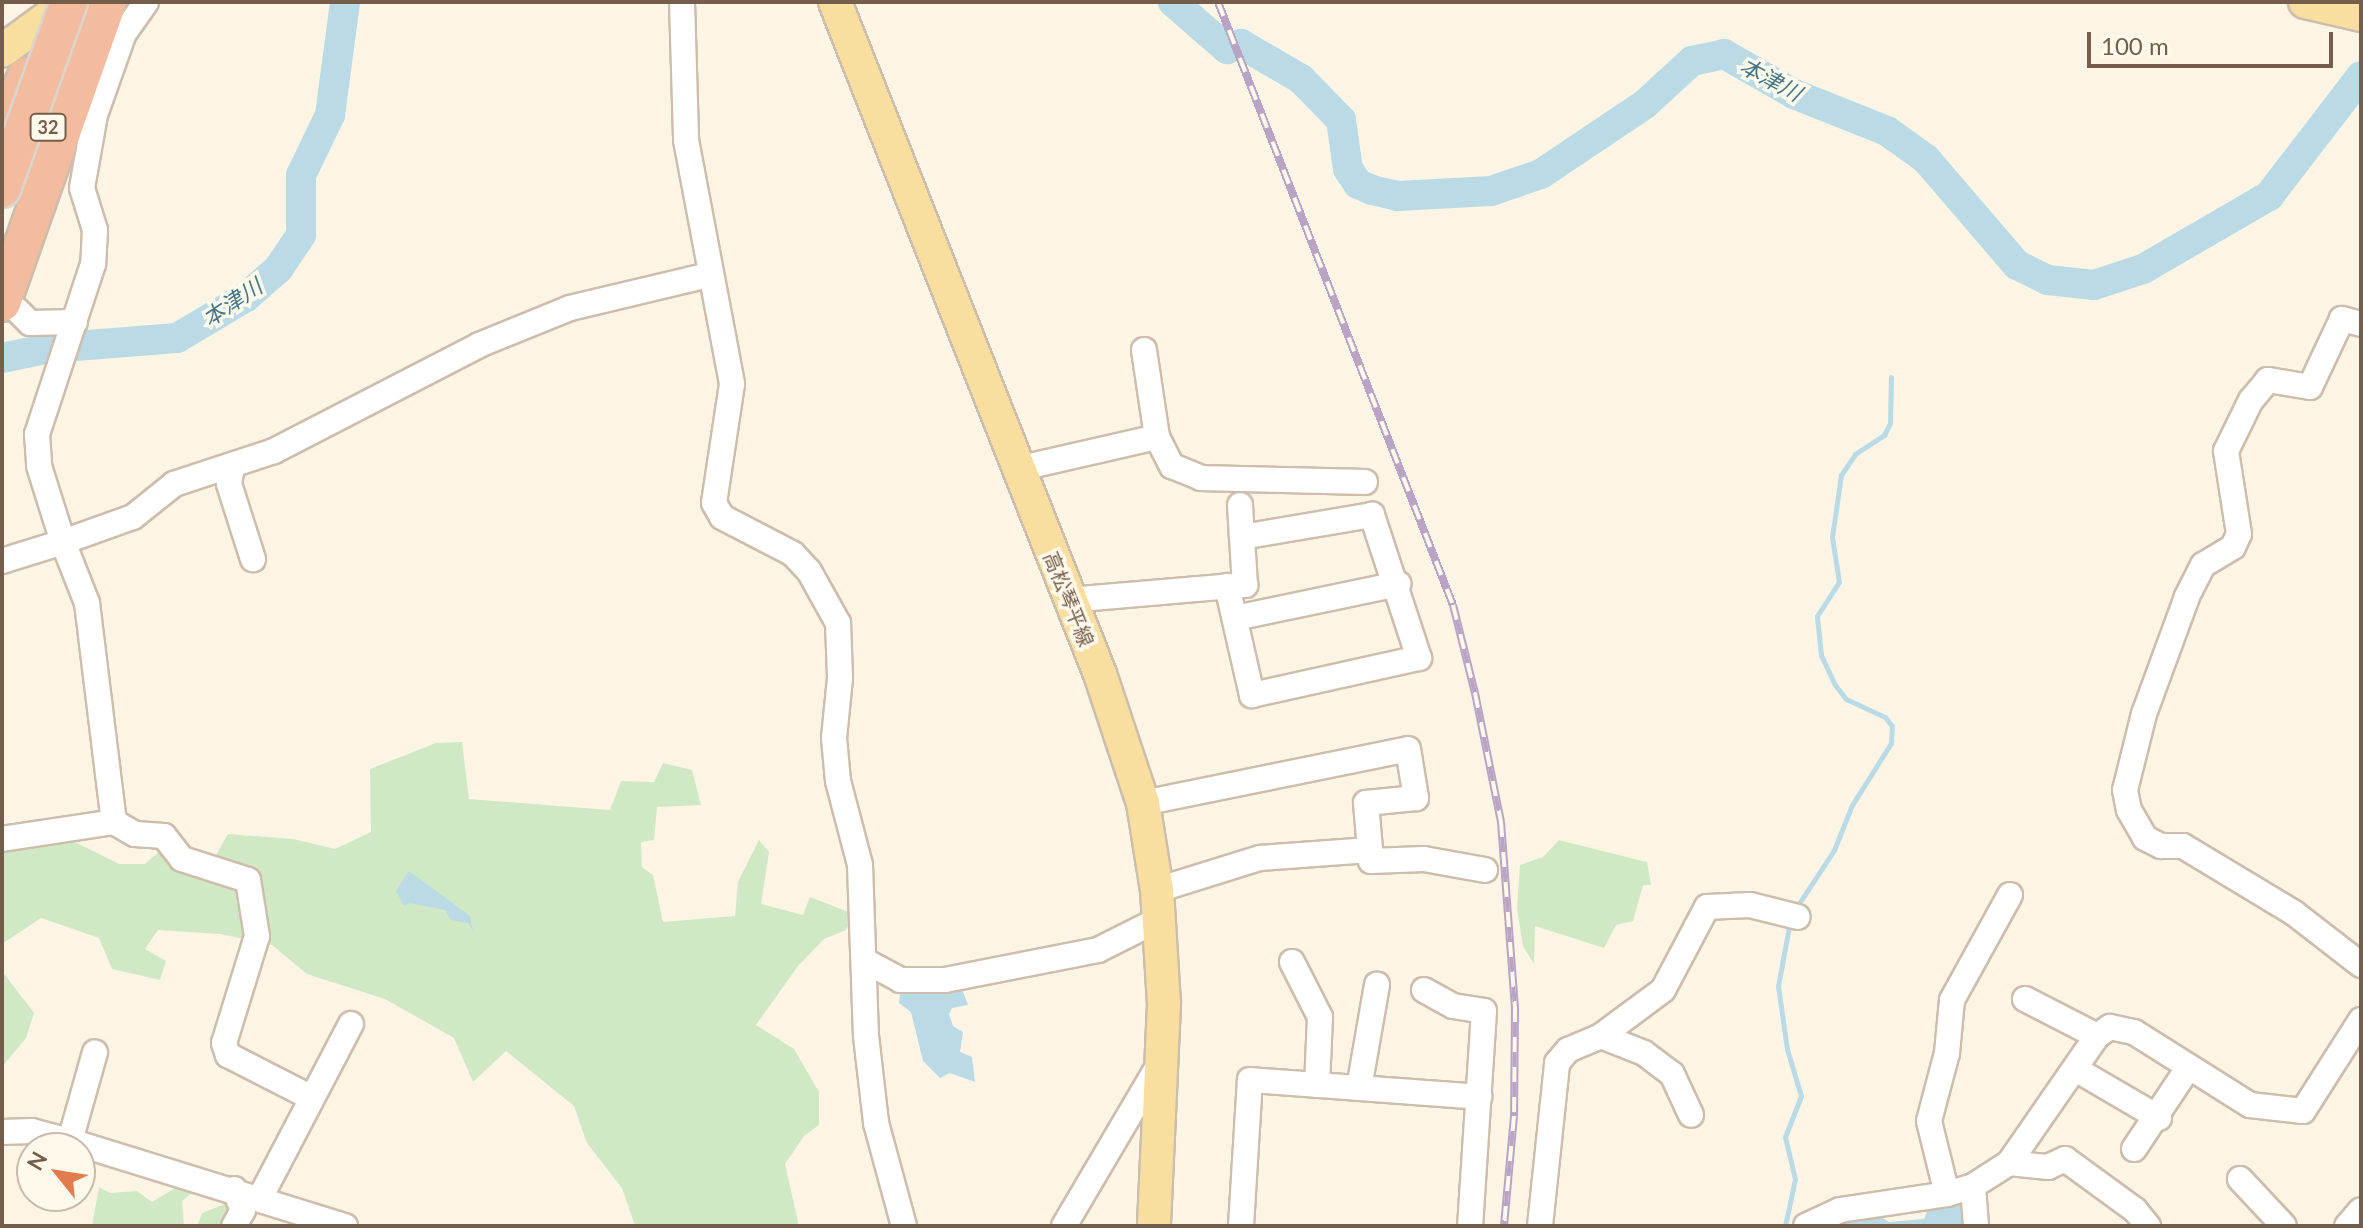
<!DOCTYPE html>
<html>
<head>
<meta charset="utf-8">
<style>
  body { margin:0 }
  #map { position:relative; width:2363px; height:1228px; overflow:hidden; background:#fcf5e5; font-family:Lato,"Noto Sans JP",sans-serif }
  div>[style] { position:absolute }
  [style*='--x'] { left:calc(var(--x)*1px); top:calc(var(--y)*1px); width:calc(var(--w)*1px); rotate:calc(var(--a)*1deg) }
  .green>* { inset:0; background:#d0e9c4 }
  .water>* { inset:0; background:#badbe5 }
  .stream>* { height:5px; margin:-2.5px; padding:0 2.5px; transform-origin:2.5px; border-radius:2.5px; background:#badbe5 }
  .river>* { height:30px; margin:-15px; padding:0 15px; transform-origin:15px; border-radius:15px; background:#badbe5 }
  .roads { filter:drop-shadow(2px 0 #cdbdac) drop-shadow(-2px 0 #cdbdac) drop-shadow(0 2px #cdbdac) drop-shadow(0 -2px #cdbdac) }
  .minor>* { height:24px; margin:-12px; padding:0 12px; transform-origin:12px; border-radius:12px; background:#fff }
  .major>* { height:32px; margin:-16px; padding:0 16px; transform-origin:16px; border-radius:16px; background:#f8dfa0 }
  .highway>* { height:36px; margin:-18px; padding:0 18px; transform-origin:18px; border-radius:18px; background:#f4bc9e }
  .rail>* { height:8px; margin-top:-4px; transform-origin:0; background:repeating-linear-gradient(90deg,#fef9eb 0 15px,#b9a4c5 0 30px); box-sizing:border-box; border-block:2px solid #b9a4c5 }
  .bridges { filter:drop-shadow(2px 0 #dbd5d0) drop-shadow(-2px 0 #dbd5d0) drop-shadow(0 2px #dbd5d0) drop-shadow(0 -2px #dbd5d0) }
  .highway-bridge>* { height:36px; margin:-18px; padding:0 18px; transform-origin:18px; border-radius:18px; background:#f4bc9e }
  span { translate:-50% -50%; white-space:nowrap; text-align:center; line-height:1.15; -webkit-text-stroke:7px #fef9eb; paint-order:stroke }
  .shield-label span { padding:2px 6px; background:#fef9eb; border:2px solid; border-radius:6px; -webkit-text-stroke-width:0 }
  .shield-label { font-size:18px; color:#745d4b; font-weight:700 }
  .street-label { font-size:20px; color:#745d4b }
  .water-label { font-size:22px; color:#457686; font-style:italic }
  .frame { position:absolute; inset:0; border:4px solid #745d4b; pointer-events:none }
  .north { position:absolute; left:16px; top:1132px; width:80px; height:80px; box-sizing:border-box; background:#fef9eb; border:2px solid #c7bbab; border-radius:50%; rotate:300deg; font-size:22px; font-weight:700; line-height:32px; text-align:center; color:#745d4b }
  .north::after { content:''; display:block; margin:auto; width:28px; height:36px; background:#e27c4e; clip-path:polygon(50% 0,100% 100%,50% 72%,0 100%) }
  .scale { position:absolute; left:2087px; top:32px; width:246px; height:36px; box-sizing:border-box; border:4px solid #745d4b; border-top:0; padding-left:10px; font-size:24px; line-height:28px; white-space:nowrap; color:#745d4b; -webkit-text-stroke:6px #fef9eb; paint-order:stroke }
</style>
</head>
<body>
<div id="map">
  <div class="green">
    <div style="clip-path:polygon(462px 742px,469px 799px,610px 810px,621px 781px,654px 782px,663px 763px,692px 770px,701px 805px,657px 807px,654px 840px,641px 842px,642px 867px,653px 875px,663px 922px,735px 916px,738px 882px,759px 840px,769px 852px,761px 904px,803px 915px,810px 897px,854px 914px,846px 930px,824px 939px,798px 966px,756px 1025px,794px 1049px,819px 1092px,819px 1125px,804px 1136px,785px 1164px,799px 1226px,635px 1226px,622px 1188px,587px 1143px,574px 1106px,506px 1051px,473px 1082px,454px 1038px,385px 999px,307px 974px,272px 945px,220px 934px,158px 930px,145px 949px,166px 961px,160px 980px,112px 969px,99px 938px,41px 918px,2px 944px,2px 847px,71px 840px,119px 864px,145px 864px,161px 850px,195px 871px,216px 855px,228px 834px,293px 839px,335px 849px,371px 832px,370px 769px,436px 743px)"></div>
    <div style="clip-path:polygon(1559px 840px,1647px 862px,1651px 885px,1643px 885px,1633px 921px,1616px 925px,1604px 948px,1535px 926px,1534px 964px,1523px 946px,1517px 909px,1520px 865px,1543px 857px)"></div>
    <div style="clip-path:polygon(2px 971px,34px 1013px,26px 1038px,2px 1067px)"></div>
    <div style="clip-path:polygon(185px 1182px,195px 1190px,182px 1201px,184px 1226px,92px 1226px,99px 1187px,110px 1193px,137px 1191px,152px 1202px)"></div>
    <div style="clip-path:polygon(225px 1204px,234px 1220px,230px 1226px,197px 1226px,202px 1213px)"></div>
  </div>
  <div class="water">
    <div style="clip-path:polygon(409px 871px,470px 916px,473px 931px,468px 923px,451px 920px,445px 910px,410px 903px,404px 906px,396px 891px)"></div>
    <div style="clip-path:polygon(960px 984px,968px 1005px,952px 1008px,949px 1014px,953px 1026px,963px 1032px,960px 1052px,972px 1057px,975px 1082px,950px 1073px,940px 1078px,923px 1061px,911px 1012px,899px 1003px,900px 994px)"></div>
    <div style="clip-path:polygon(1962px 1204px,1964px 1226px,1817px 1226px,1878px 1215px,1889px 1222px,1924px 1219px,1928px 1209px)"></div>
  </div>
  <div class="stream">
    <div style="--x:1796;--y:908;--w:69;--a:-56.8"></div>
    <div style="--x:1834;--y:850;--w:48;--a:-68.2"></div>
    <div style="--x:1852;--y:805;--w:73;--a:-57.8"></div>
    <div style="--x:1891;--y:743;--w:17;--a:-87"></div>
    <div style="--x:1892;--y:726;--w:11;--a:-128"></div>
    <div style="--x:1885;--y:717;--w:43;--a:-155.2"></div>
    <div style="--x:1846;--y:699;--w:18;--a:-128"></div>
    <div style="--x:1835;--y:685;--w:33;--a:-115"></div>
    <div style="--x:1821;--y:655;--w:39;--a:-96"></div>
    <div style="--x:1817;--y:616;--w:40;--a:-57.1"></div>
    <div style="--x:1839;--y:582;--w:46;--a:-98.8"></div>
    <div style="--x:1832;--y:537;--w:63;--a:-81.7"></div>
    <div style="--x:1841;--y:475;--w:25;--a:-56"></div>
    <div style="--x:1855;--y:454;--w:35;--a:-33"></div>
    <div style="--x:1884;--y:435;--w:13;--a:-63"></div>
    <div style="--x:1890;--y:423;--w:46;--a:-88.8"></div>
    <div style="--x:1785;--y:1226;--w:48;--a:-78"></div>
    <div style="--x:1795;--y:1179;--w:43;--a:-103.4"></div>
    <div style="--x:1785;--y:1137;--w:44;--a:-68.7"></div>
    <div style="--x:1801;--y:1096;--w:49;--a:-106.6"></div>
    <div style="--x:1787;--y:1049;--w:64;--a:-98.1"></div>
    <div style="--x:1778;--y:986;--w:66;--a:-79.5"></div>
  </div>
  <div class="river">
    <div style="--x:1173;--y:2;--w:72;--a:41"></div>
    <div style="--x:1227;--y:49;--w:15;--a:-20"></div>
    <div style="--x:1241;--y:44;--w:69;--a:30.3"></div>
    <div style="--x:1301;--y:79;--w:57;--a:45.7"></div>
    <div style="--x:1341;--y:120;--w:49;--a:81.9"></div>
    <div style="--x:1348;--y:169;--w:18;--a:56"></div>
    <div style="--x:1358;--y:184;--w:15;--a:23"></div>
    <div style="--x:1372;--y:190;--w:27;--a:13"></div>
    <div style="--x:1398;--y:196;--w:93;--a:-3.1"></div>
    <div style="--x:1491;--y:191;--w:53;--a:-18.8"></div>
    <div style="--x:1541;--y:174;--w:125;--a:-33.9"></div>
    <div style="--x:1645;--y:104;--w:64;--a:-42.5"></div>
    <div style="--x:1692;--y:61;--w:33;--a:-12"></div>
    <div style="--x:1724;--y:54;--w:81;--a:29.7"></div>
    <div style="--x:1794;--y:94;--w:100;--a:21.7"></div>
    <div style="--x:1887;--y:131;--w:48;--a:35.7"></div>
    <div style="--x:1926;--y:159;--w:140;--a:49.4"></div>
    <div style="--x:2017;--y:265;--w:34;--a:26"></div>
    <div style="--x:2048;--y:280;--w:46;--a:6.2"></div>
    <div style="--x:2094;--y:285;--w:52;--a:-18.1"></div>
    <div style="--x:2143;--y:269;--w:146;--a:-30.1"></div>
    <div style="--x:2269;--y:196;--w:151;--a:-52.5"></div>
    <div style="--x:2;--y:358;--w:49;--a:-11.8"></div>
    <div style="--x:50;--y:348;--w:127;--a:-4.5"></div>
    <div style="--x:177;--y:338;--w:80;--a:-30.7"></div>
    <div style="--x:246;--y:297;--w:43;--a:-41.2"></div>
    <div style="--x:278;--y:269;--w:41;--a:-55.9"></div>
    <div style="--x:301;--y:235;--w:60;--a:-90"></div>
    <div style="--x:301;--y:175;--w:67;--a:-64.2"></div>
    <div style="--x:330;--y:115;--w:114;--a:-82.4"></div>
  </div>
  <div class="roads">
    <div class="minor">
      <div style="--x:146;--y:2;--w:38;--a:125"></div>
      <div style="--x:124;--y:33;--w:87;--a:109.5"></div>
      <div style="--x:95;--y:115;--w:74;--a:100.1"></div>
      <div style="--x:82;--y:188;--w:44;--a:72.8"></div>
      <div style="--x:95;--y:230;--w:34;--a:93"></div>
      <div style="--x:93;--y:264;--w:179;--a:108.2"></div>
      <div style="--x:37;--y:434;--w:32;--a:86"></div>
      <div style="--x:39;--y:466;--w:80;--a:72.5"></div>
      <div style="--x:63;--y:542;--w:74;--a:-19.7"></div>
      <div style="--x:133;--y:517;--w:53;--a:-38.8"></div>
      <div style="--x:174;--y:484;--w:105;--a:-18.3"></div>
      <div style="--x:274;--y:451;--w:231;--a:-27.3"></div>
      <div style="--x:479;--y:345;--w:98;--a:-22.1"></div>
      <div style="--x:570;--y:308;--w:143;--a:-13.4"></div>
      <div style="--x:682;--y:2;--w:138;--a:88.3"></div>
      <div style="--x:686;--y:140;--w:248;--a:79.3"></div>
      <div style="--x:732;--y:384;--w:120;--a:98.6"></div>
      <div style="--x:714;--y:503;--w:16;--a:60"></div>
      <div style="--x:722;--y:517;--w:80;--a:27.5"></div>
      <div style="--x:793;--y:554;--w:23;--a:47"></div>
      <div style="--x:809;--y:571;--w:60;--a:60.9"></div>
      <div style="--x:838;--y:623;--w:55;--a:87.9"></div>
      <div style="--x:840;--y:678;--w:60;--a:95.7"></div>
      <div style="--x:834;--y:738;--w:43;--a:84.7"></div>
      <div style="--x:838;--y:781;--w:87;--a:75.3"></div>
      <div style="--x:860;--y:865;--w:171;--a:88"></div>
      <div style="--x:866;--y:1036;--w:88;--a:83.4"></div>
      <div style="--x:876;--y:1123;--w:107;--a:74.8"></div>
      <div style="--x:17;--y:310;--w:18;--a:45"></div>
      <div style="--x:30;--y:323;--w:45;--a:-1.3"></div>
      <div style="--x:2361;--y:324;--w:20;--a:-165"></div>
      <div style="--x:2342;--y:319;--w:75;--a:115.2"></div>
      <div style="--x:2310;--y:387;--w:43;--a:-170.5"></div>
      <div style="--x:2268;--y:380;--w:26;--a:130"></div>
      <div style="--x:2251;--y:400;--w:57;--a:116.1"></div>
      <div style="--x:2226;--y:451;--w:84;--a:81.1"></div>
      <div style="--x:2239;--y:534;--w:14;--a:115"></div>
      <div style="--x:2233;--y:547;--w:35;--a:149"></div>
      <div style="--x:2203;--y:565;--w:36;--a:117"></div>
      <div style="--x:2187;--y:597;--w:125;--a:110.2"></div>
      <div style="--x:2144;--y:714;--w:78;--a:104"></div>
      <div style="--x:2125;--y:790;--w:20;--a:79"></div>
      <div style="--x:2129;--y:810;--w:32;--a:60"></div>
      <div style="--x:2145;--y:838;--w:18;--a:27"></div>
      <div style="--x:2161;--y:846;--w:22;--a:0"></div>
      <div style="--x:2183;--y:846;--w:130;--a:31.1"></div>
      <div style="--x:2294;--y:913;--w:85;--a:37.8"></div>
      <div style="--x:1144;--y:350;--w:88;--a:81.5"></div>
      <div style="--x:1157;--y:437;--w:33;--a:63"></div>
      <div style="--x:1172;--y:466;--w:31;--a:22"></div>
      <div style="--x:1201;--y:478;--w:164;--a:1.4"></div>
      <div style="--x:232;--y:468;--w:16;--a:101"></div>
      <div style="--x:229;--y:484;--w:79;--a:72.3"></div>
      <div style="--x:1017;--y:469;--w:144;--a:-12.9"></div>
      <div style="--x:2;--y:561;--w:64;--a:-17.3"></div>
      <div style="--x:63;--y:542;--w:66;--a:68.5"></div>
      <div style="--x:87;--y:603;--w:221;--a:83"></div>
      <div style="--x:114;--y:822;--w:113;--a:171.4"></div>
      <div style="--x:1227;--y:586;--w:112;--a:77.1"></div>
      <div style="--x:1252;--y:695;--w:171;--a:-12.5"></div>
      <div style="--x:1419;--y:658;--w:151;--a:-108.2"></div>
      <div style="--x:1372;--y:515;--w:132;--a:170.4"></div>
      <div style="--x:1069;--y:600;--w:177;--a:-4.9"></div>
      <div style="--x:1245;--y:585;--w:80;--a:-93.6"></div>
      <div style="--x:1235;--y:618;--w:167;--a:-11.8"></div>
      <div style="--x:1143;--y:803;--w:270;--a:-11.5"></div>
      <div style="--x:1408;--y:749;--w:50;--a:80.7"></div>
      <div style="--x:1416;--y:798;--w:50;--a:174.3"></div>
      <div style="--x:1366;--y:803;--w:47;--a:85.1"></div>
      <div style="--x:114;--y:822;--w:24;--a:30"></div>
      <div style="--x:135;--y:834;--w:29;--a:4"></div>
      <div style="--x:164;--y:836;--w:29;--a:52"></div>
      <div style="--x:182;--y:859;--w:69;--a:17.7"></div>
      <div style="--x:248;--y:880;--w:57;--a:80.9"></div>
      <div style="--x:257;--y:936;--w:112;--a:107.1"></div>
      <div style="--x:224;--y:1043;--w:13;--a:72"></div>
      <div style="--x:228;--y:1055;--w:94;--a:27.1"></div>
      <div style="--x:1157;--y:890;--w:108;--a:-17.3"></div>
      <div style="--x:1260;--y:858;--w:110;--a:-4.2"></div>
      <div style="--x:1370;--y:850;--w:11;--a:85"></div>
      <div style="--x:1371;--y:861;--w:53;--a:-2.2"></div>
      <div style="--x:1424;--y:859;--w:62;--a:10.2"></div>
      <div style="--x:865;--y:961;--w:40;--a:28"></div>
      <div style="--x:900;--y:980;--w:45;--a:0"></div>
      <div style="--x:945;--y:980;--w:156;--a:-11.1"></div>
      <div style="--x:1098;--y:950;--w:69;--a:-26.6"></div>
      <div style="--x:1292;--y:962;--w:62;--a:63"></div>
      <div style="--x:1320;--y:1017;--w:68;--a:92.5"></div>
      <div style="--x:1424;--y:990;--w:33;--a:29"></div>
      <div style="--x:1453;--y:1006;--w:31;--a:9"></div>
      <div style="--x:1484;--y:1011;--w:215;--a:93.7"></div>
      <div style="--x:2025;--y:999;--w:81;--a:27.2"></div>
      <div style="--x:2097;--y:1036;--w:16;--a:-35"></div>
      <div style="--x:2110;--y:1027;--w:25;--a:12"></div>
      <div style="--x:2134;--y:1032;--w:137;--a:32.2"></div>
      <div style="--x:2250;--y:1105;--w:53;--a:6.5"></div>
      <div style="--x:2303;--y:1111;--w:108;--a:-57.5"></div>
      <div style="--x:1601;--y:1036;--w:77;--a:-36.6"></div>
      <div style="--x:1663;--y:990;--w:94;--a:-62.1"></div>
      <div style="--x:1707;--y:907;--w:43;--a:-2.7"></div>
      <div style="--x:1750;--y:905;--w:49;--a:14"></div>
      <div style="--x:2077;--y:1070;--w:95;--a:30.3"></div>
      <div style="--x:1359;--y:1088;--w:105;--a:-80.1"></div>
      <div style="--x:2;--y:1132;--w:30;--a:-2"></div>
      <div style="--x:32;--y:1131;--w:39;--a:15"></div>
      <div style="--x:70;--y:1141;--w:288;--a:17.2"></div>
      <div style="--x:70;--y:1141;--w:92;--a:-74.3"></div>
      <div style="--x:2134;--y:1149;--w:97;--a:-56.3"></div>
      <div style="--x:2009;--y:1163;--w:155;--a:-55.3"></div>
      <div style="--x:2240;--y:1179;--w:64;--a:46.9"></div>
      <div style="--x:1973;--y:1186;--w:40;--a:85.7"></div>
      <div style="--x:234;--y:1189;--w:23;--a:67"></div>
      <div style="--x:243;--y:1210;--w:18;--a:119"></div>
      <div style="--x:1947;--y:1194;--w:75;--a:-103.9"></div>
      <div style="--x:1929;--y:1121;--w:70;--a:-75.2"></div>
      <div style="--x:1947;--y:1053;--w:53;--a:-84.6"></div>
      <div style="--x:1952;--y:1000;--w:120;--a:-61.1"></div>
      <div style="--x:261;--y:1196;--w:194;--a:-62.4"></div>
      <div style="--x:1064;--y:1226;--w:189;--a:-59.5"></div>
      <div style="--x:1241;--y:1226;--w:146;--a:-86.5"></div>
      <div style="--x:1250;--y:1080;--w:230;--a:4.2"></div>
      <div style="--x:1540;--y:1226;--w:164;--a:-84"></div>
      <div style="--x:1557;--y:1063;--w:17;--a:-50"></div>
      <div style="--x:1568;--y:1050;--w:36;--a:-23"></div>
      <div style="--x:1601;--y:1036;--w:46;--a:21.6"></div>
      <div style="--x:1644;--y:1053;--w:35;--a:37"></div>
      <div style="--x:1672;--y:1074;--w:45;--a:65.1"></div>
      <div style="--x:1806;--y:1226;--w:38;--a:-25"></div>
      <div style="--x:1840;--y:1210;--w:108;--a:-8.5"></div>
      <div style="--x:1947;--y:1194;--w:27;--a:-17"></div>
      <div style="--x:1973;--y:1186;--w:43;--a:-32.6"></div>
      <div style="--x:2009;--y:1163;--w:39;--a:6"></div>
      <div style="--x:2048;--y:1167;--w:19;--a:-25"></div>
      <div style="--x:2065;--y:1159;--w:87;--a:36.1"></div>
      <div style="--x:2135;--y:1210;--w:21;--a:51"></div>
      <div style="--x:2347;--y:1226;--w:21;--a:-49"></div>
    </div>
    <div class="major">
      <div style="--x:835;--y:2;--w:722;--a:68.48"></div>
      <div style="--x:1100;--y:674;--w:136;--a:71.6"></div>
      <div style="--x:1143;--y:803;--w:88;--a:80.9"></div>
      <div style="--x:1157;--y:890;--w:114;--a:86.5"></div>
      <div style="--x:1164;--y:1004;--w:222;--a:92.6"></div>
      <div style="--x:2305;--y:2;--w:57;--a:13.1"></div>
      <div style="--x:2;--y:51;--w:83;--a:-36.2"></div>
    </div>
    <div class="highway">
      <div style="--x:2;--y:134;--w:63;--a:-67.5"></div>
      <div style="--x:2;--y:303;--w:319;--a:-70.6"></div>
    </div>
  </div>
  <div class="rail">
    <div style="--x:1218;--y:2;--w:647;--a:68.71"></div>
    <div style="--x:1453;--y:605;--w:91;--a:76"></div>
    <div style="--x:1475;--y:693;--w:132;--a:78.6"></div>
    <div style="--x:1501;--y:822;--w:186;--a:85.7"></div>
    <div style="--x:1515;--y:1007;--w:109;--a:90.5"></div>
    <div style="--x:1514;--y:1116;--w:110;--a:95.2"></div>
  </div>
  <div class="bridges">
    <div class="highway-bridge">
      <div style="--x:2;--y:189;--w:199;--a:-70.3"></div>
    </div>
  </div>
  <div class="shield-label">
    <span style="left:48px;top:127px">32</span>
  </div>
  <div class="street-label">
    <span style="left:1069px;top:599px;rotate:68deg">高松琴平線</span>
  </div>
  <div class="water-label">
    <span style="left:1771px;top:79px;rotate:28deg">本津川</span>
    <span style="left:232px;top:302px;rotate:-34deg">本津川</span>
  </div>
  <div class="frame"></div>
  <div class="north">N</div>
  <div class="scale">100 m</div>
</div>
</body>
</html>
